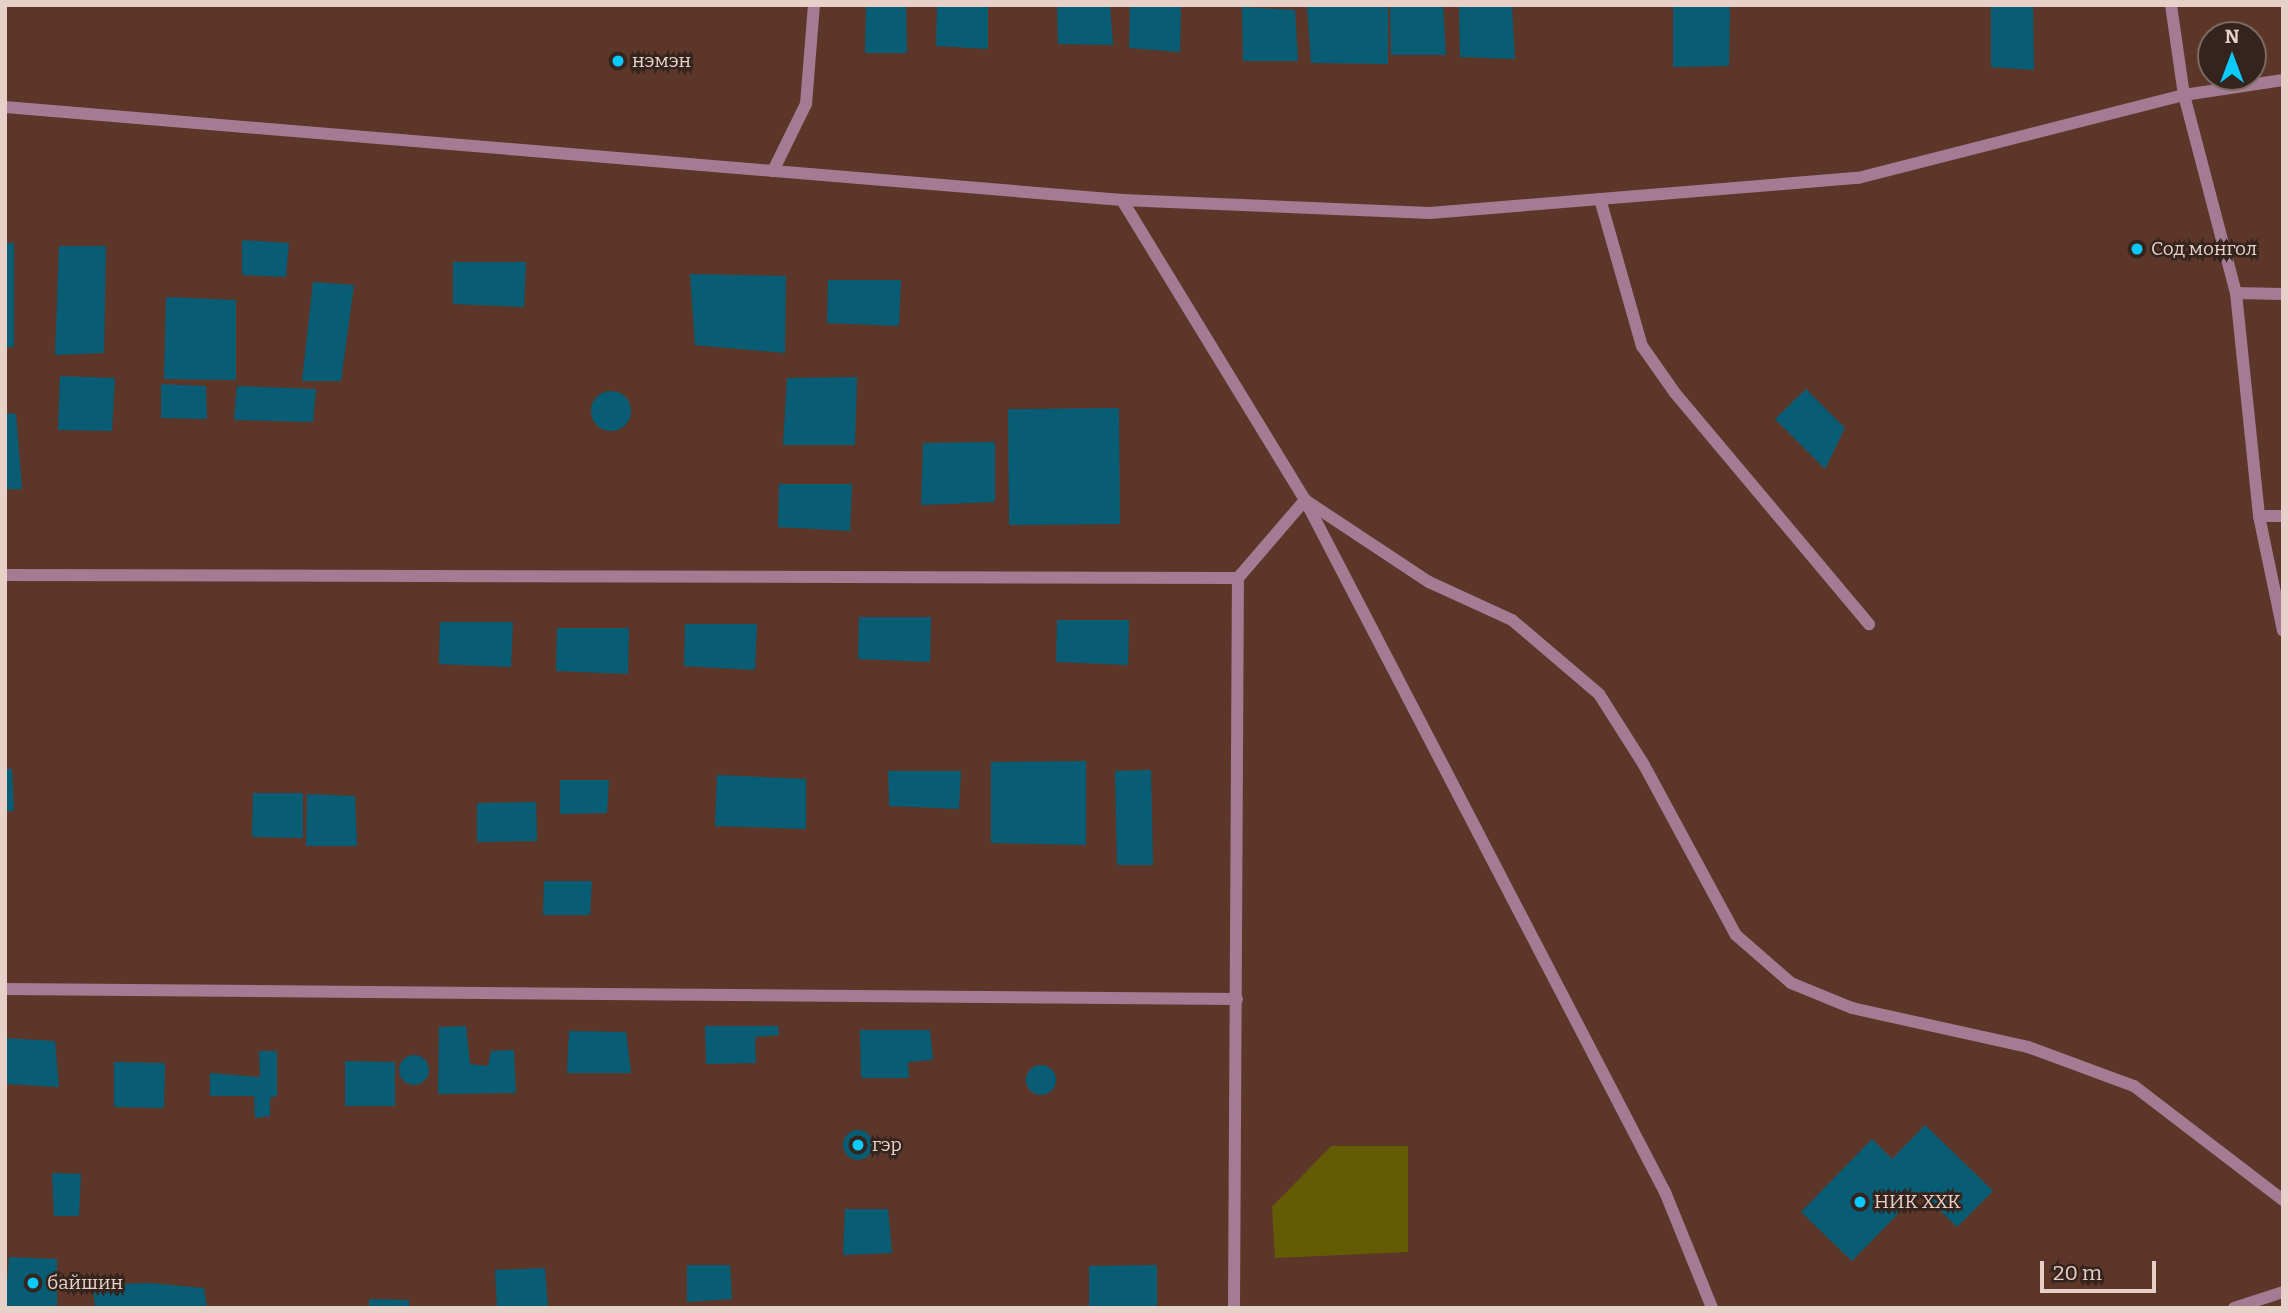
<!DOCTYPE html>
<html>
<head>
<meta charset="utf-8">
<style>
  body { margin:0 }
  #map { position:relative; width:2288px; height:1313px; overflow:hidden; background:#5c3729; font-family:Bitter,serif }
  div>[style] { position:absolute }
  [style*='--x'] { left:calc(var(--x)*1px); top:calc(var(--y)*1px); width:calc(var(--w)*1px); rotate:calc(var(--a)*1deg) }
  .green>* { inset:0; background:#645b05 }
  .building>* { inset:0; background:#085c73 }
  .round { border-radius:50% }
  .minor>* { height:12px; margin:-6px; padding:0 6px; transform-origin:6px; border-radius:6px; background:#a37b93 }
  .dots>* { width:19px; height:19px; translate:-50% -50%; box-sizing:border-box; border:4px solid #35241d; border-radius:50% }
  span { translate:-50% -50%; white-space:nowrap; text-align:center; line-height:1.15; -webkit-text-stroke:5px #35241d; paint-order:stroke }
  .poi-label { font-size:19px; color:#e7d0c7 }
  .left { translate:0 -50%; text-align:left }
  .frame { position:absolute; inset:0; border:7px solid #e7d0c7; pointer-events:none }
  .north { position:absolute; left:2197px; top:21px; width:70px; height:70px; box-sizing:border-box; background:#35241d; border:2px solid #7c6961; border-radius:50%; rotate:0deg; font-size:19px; font-weight:700; line-height:28px; text-align:center; color:#e7d0c7 }
  .north::after { content:''; display:block; margin:auto; width:24px; height:32px; background:#09cafa; clip-path:polygon(50% 0,100% 100%,50% 72%,0 100%) }
  .scale { position:absolute; left:2040px; top:1261px; width:116px; height:32px; box-sizing:border-box; border:4px solid #e7d0c7; border-top:0; padding-left:9px; font-size:21px; line-height:24px; white-space:nowrap; color:#e7d0c7; -webkit-text-stroke:5px #35241d; paint-order:stroke }
</style>
</head>
<body>
<div id="map">
  <div class="green">
    <div style="clip-path:polygon(1331px 1146px,1408px 1146px,1408px 1252px,1275px 1258px,1272px 1207px)"></div>
  </div>
  <div class="building">
    <div style="clip-path:polygon(866px 5px,906px 5px,907px 53px,865px 53px)"></div>
    <div style="clip-path:polygon(937px 5px,988px 5px,988px 49px,936px 46px)"></div>
    <div style="clip-path:polygon(1057px 5px,1110px 5px,1113px 45px,1058px 44px)"></div>
    <div style="clip-path:polygon(1130px 5px,1181px 5px,1180px 52px,1129px 48px)"></div>
    <div style="clip-path:polygon(1307px 5px,1388px 5px,1388px 64px,1311px 63px)"></div>
    <div style="clip-path:polygon(1390px 5px,1443px 5px,1446px 55px,1391px 55px)"></div>
    <div style="clip-path:polygon(1459px 5px,1512px 7px,1515px 59px,1460px 57px)"></div>
    <div style="clip-path:polygon(1673px 5px,1730px 5px,1729px 66px,1673px 67px)"></div>
    <div style="clip-path:polygon(1991px 5px,2033px 5px,2034px 70px,1991px 67px)"></div>
    <div style="clip-path:polygon(1242px 7px,1295px 10px,1298px 61px,1243px 61px)"></div>
    <div style="clip-path:polygon(242px 240px,289px 243px,286px 277px,242px 275px)"></div>
    <div style="clip-path:polygon(5px 243px,14px 243px,14px 347px,5px 347px)"></div>
    <div style="clip-path:polygon(59px 246px,106px 246px,104px 353px,55px 355px)"></div>
    <div style="clip-path:polygon(453px 262px,526px 262px,524px 307px,453px 304px)"></div>
    <div style="clip-path:polygon(690px 274px,786px 276px,785px 353px,695px 345px)"></div>
    <div style="clip-path:polygon(828px 280px,901px 280px,899px 326px,827px 323px)"></div>
    <div style="clip-path:polygon(313px 282px,354px 285px,341px 381px,302px 381px)"></div>
    <div style="clip-path:polygon(166px 297px,236px 300px,236px 380px,164px 379px)"></div>
    <div style="clip-path:polygon(60px 376px,115px 378px,112px 431px,58px 430px)"></div>
    <div style="clip-path:polygon(857px 377px,855px 445px,783px 445px,787px 378px)"></div>
    <div style="clip-path:polygon(161px 384px,206px 386px,207px 419px,161px 418px)"></div>
    <div style="clip-path:polygon(237px 386px,316px 389px,313px 422px,234px 420px)"></div>
    <div style="clip-path:polygon(1806px 389px,1845px 428px,1825px 469px,1775px 419px)"></div>
    <div class="round" style="left:591px;top:391px;width:40px;height:40px"></div>
    <div style="clip-path:polygon(1119px 408px,1120px 524px,1009px 525px,1008px 409px)"></div>
    <div style="clip-path:polygon(5px 413px,16px 414px,22px 489px,5px 489px)"></div>
    <div style="clip-path:polygon(995px 442px,995px 502px,921px 505px,923px 443px)"></div>
    <div style="clip-path:polygon(779px 484px,852px 484px,850px 531px,778px 527px)"></div>
    <div style="clip-path:polygon(859px 617px,931px 617px,930px 662px,858px 659px)"></div>
    <div style="clip-path:polygon(1057px 620px,1129px 620px,1128px 665px,1056px 662px)"></div>
    <div style="clip-path:polygon(440px 622px,513px 622px,511px 667px,439px 664px)"></div>
    <div style="clip-path:polygon(685px 624px,757px 624px,755px 670px,684px 666px)"></div>
    <div style="clip-path:polygon(557px 628px,629px 628px,628px 674px,556px 671px)"></div>
    <div style="clip-path:polygon(1086px 761px,1086px 845px,991px 843px,991px 762px)"></div>
    <div style="clip-path:polygon(5px 769px,12px 769px,14px 811px,5px 811px)"></div>
    <div style="clip-path:polygon(1151px 770px,1153px 865px,1117px 865px,1115px 771px)"></div>
    <div style="clip-path:polygon(888px 771px,961px 771px,959px 809px,889px 806px)"></div>
    <div style="clip-path:polygon(717px 775px,806px 779px,806px 829px,715px 826px)"></div>
    <div style="clip-path:polygon(560px 780px,609px 780px,607px 813px,560px 814px)"></div>
    <div style="clip-path:polygon(253px 793px,303px 793px,303px 838px,252px 837px)"></div>
    <div style="clip-path:polygon(307px 794px,355px 796px,357px 846px,306px 846px)"></div>
    <div style="clip-path:polygon(536px 802px,537px 841px,477px 842px,477px 803px)"></div>
    <div style="clip-path:polygon(544px 881px,592px 881px,590px 915px,543px 915px)"></div>
    <div style="clip-path:polygon(466px 1026px,470px 1064px,488px 1066px,491px 1051px,514px 1050px,516px 1093px,438px 1094px,439px 1027px)"></div>
    <div style="clip-path:polygon(705px 1026px,778px 1026px,779px 1035px,755px 1037px,756px 1063px,706px 1064px)"></div>
    <div style="clip-path:polygon(860px 1030px,930px 1030px,933px 1060px,908px 1062px,909px 1078px,861px 1078px)"></div>
    <div style="clip-path:polygon(569px 1031px,626px 1032px,631px 1073px,567px 1073px)"></div>
    <div style="clip-path:polygon(5px 1038px,55px 1041px,59px 1087px,5px 1084px)"></div>
    <div style="clip-path:polygon(259px 1051px,277px 1051px,277px 1096px,270px 1098px,270px 1116px,255px 1118px,254px 1096px,210px 1096px,210px 1073px,260px 1077px)"></div>
    <div class="round" style="left:399px;top:1055px;width:30px;height:30px"></div>
    <div style="clip-path:polygon(345px 1061px,395px 1062px,395px 1106px,345px 1106px)"></div>
    <div style="clip-path:polygon(114px 1062px,165px 1063px,164px 1108px,114px 1107px)"></div>
    <div class="round" style="left:1026px;top:1065px;width:30px;height:30px"></div>
    <div style="clip-path:polygon(1925px 1125px,1993px 1191px,1957px 1227px,1920px 1191px,1852px 1261px,1801px 1212px,1872px 1139px,1892px 1159px)"></div>
    <div class="round" style="left:843px;top:1130px;width:30px;height:30px"></div>
    <div style="clip-path:polygon(52px 1173px,81px 1174px,79px 1216px,54px 1216px)"></div>
    <div style="clip-path:polygon(845px 1209px,888px 1209px,892px 1253px,843px 1255px)"></div>
    <div style="clip-path:polygon(9px 1257px,57px 1259px,57px 1308px,5px 1308px)"></div>
    <div style="clip-path:polygon(687px 1265px,730px 1265px,732px 1299px,687px 1302px)"></div>
    <div style="clip-path:polygon(1157px 1265px,1157px 1308px,1089px 1308px,1089px 1266px)"></div>
    <div style="clip-path:polygon(545px 1268px,548px 1308px,497px 1308px,495px 1270px)"></div>
    <div style="clip-path:polygon(148px 1283px,204px 1288px,207px 1308px,95px 1308px,93px 1285px)"></div>
    <div style="clip-path:polygon(369px 1299px,409px 1300px,409px 1308px,369px 1308px)"></div>
  </div>
  <div class="minor">
    <div style="--x:2171;--y:5;--w:91;--a:81.8"></div>
    <div style="--x:2184;--y:95;--w:205;--a:75.3"></div>
    <div style="--x:2236;--y:293;--w:224;--a:84.1"></div>
    <div style="--x:2259;--y:516;--w:117;--a:78.2"></div>
    <div style="--x:5;--y:107;--w:1121;--a:4.76"></div>
    <div style="--x:1122;--y:200;--w:308;--a:2.4"></div>
    <div style="--x:1430;--y:213;--w:429;--a:-4.7"></div>
    <div style="--x:1858;--y:178;--w:336;--a:-14.3"></div>
    <div style="--x:2184;--y:95;--w:100;--a:-8.6"></div>
    <div style="--x:773;--y:171;--w:75;--a:-63.8"></div>
    <div style="--x:806;--y:104;--w:99;--a:-85.4"></div>
    <div style="--x:1600;--y:199;--w:153;--a:74.1"></div>
    <div style="--x:1642;--y:346;--w:57;--a:54.9"></div>
    <div style="--x:1675;--y:393;--w:302;--a:50"></div>
    <div style="--x:1122;--y:200;--w:351;--a:58.6"></div>
    <div style="--x:1305;--y:500;--w:149;--a:33.5"></div>
    <div style="--x:1429;--y:582;--w:91;--a:24.6"></div>
    <div style="--x:1512;--y:620;--w:114;--a:40.4"></div>
    <div style="--x:1599;--y:694;--w:84;--a:57.6"></div>
    <div style="--x:1644;--y:765;--w:193;--a:61.6"></div>
    <div style="--x:1736;--y:935;--w:73;--a:41.1"></div>
    <div style="--x:1791;--y:983;--w:66;--a:22.3"></div>
    <div style="--x:1852;--y:1008;--w:180;--a:12.5"></div>
    <div style="--x:2028;--y:1047;--w:113;--a:20.2"></div>
    <div style="--x:2134;--y:1086;--w:188;--a:37.4"></div>
    <div style="--x:2236;--y:293;--w:47;--a:1.2"></div>
    <div style="--x:2259;--y:516;--w:24;--a:0"></div>
    <div style="--x:5;--y:575;--w:1233;--a:0.14"></div>
    <div style="--x:5;--y:989;--w:1232;--a:0.47"></div>
    <div style="--x:1234;--y:1308;--w:730;--a:-89.69"></div>
    <div style="--x:1238;--y:578;--w:103;--a:-49.3"></div>
    <div style="--x:1305;--y:500;--w:780;--a:62.52"></div>
    <div style="--x:1665;--y:1192;--w:125;--a:67.9"></div>
    <div style="--x:2234;--y:1308;--w:52;--a:-18.1"></div>
  </div>
  <div class="dots">
    <div style="left:618px;top:61px;background:#09cafa"></div>
    <div style="left:2137px;top:249px;background:#09cafa"></div>
    <div style="left:858px;top:1145px;background:#09cafa"></div>
    <div style="left:1860px;top:1202px;background:#09cafa"></div>
    <div style="left:33px;top:1283px;background:#09cafa"></div>
  </div>
  <div class="poi-label">
    <span class="left" style="left:632px;top:61px">нэмэн</span>
    <span class="left" style="left:2151px;top:249px">Сод монгол</span>
    <span class="left" style="left:872px;top:1145px">гэр</span>
    <span class="left" style="left:1874px;top:1202px">НИК ХХК</span>
    <span class="left" style="left:47px;top:1283px">байшин</span>
  </div>
  <div class="frame"></div>
  <div class="north">N</div>
  <div class="scale">20 m</div>
</div>
</body>
</html>
